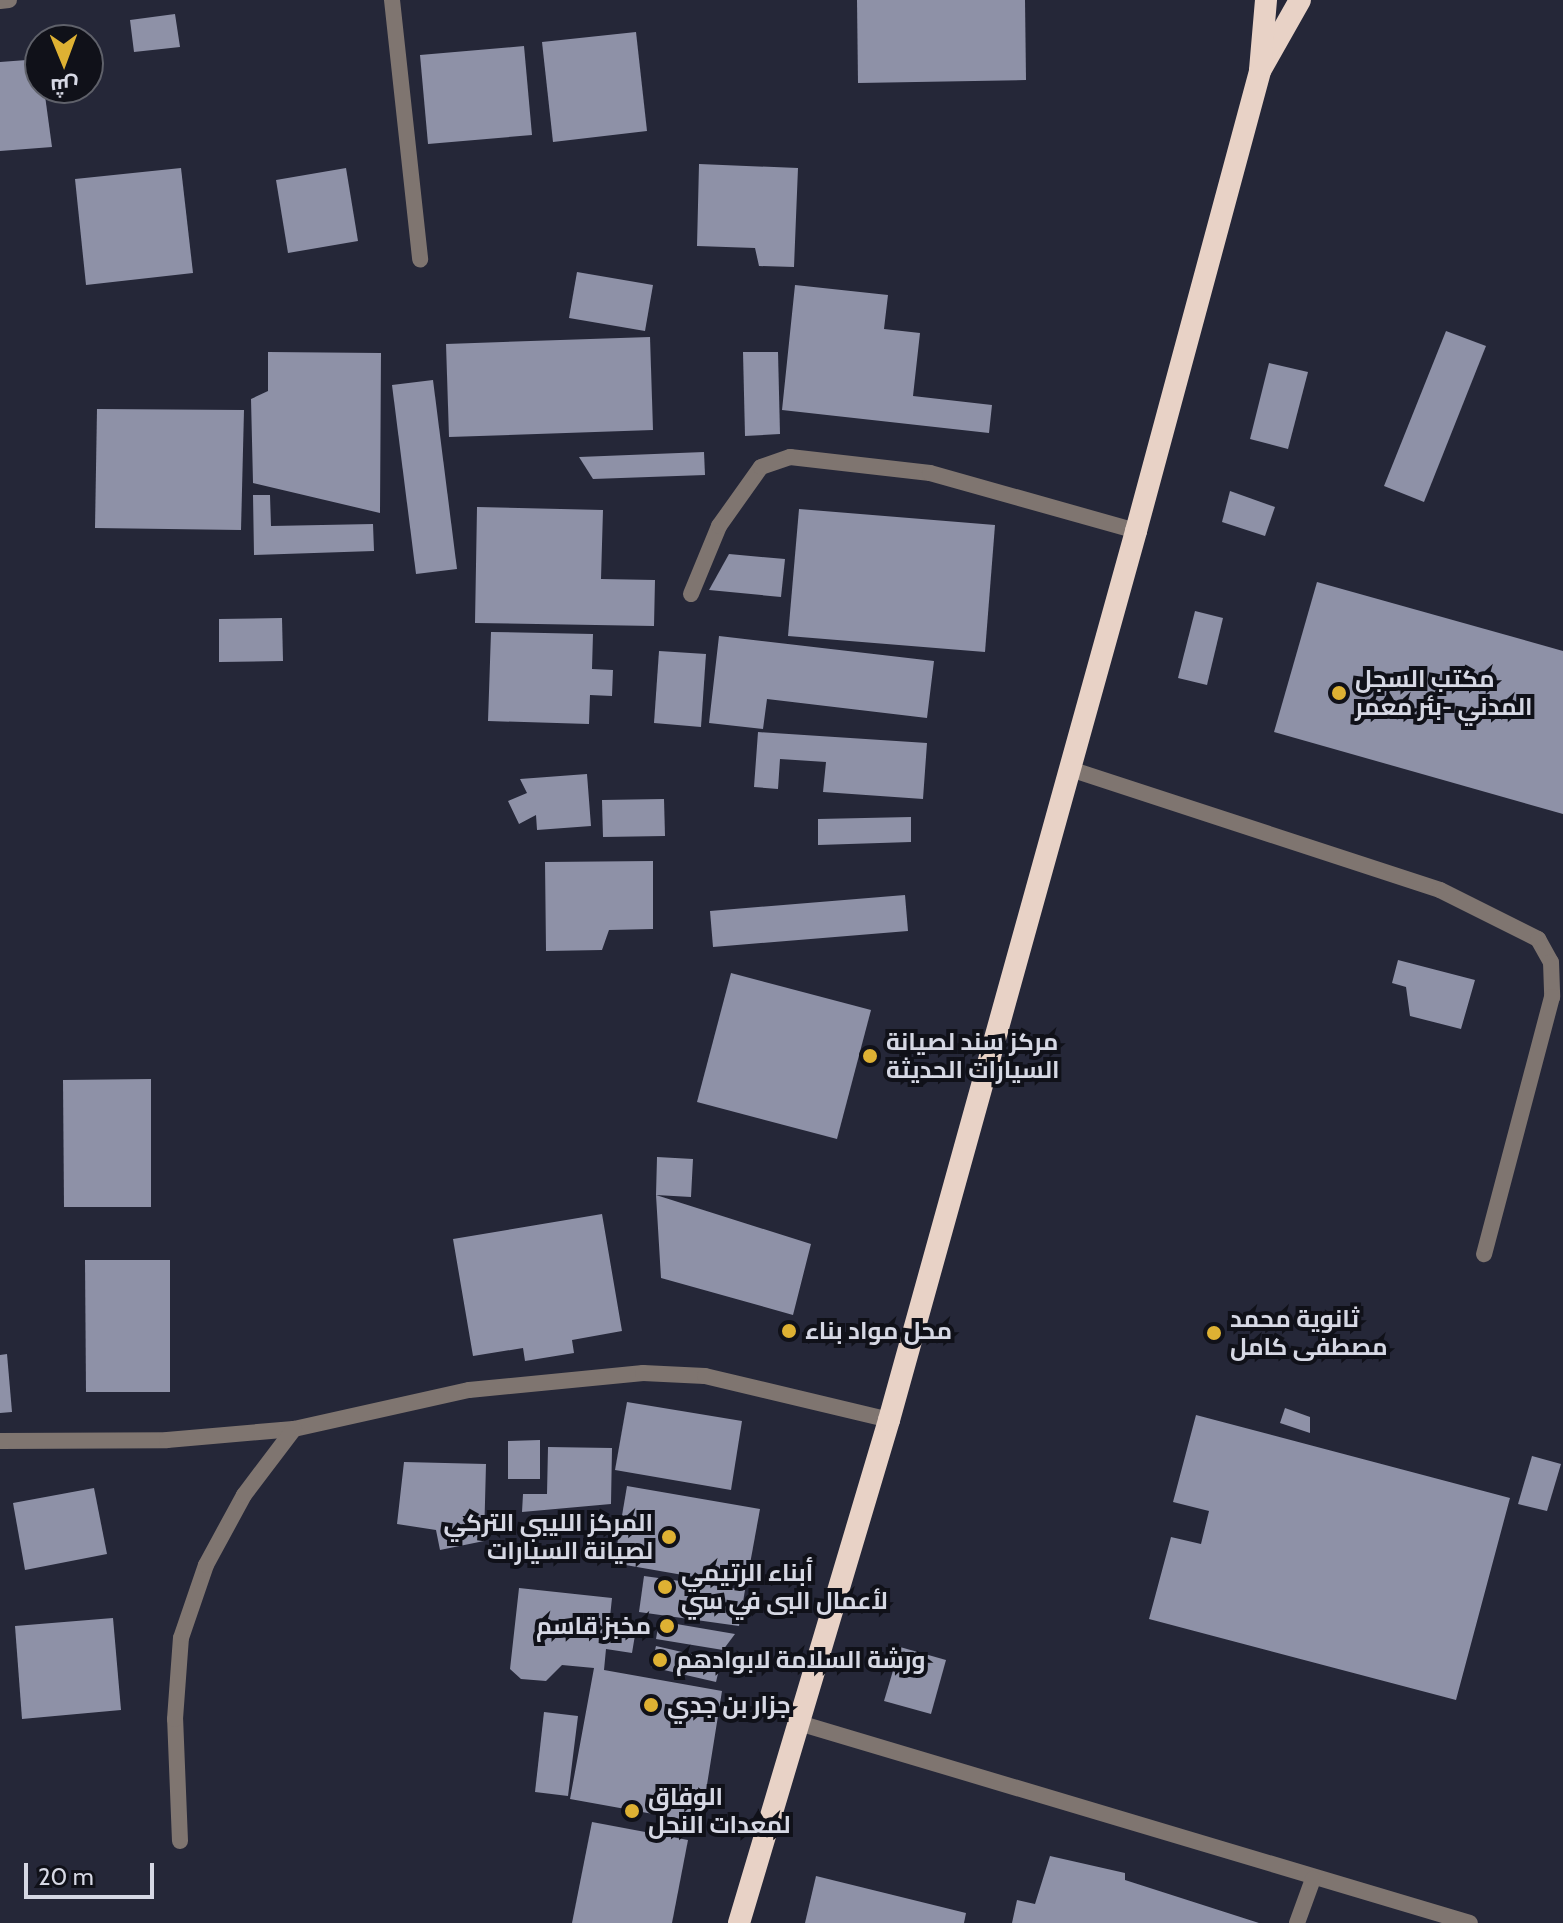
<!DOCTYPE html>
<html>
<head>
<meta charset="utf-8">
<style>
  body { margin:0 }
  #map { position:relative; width:1563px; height:1923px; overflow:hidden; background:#252738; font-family:Cabin,Cairo,sans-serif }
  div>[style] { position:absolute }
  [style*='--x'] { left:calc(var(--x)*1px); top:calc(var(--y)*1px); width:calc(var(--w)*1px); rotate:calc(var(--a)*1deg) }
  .building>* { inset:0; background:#8e91a7 }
  .service>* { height:16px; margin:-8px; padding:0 8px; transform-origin:8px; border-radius:8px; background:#7f7570 }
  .minor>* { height:16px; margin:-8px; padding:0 8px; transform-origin:8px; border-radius:8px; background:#7f7570 }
  .trunk>* { height:22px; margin:-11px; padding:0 11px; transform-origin:11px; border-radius:11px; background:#e8d2c6 }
  .dots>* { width:22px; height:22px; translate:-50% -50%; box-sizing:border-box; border:4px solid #101119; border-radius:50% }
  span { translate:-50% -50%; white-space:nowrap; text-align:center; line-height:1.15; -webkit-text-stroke:8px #101119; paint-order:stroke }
  .poi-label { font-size:24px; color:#d6d8e4; font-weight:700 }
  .left { translate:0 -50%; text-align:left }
  .right { translate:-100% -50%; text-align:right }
  .north { position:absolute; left:24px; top:24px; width:80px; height:80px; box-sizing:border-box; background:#101119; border:2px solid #5f616a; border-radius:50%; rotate:179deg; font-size:22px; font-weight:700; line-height:32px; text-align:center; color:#d6d8e4 }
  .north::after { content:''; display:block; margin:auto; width:28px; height:36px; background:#deb133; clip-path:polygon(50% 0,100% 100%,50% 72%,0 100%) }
  .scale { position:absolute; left:24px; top:1863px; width:130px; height:36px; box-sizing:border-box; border:4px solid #d6d8e4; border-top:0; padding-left:10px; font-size:24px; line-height:28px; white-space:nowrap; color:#d6d8e4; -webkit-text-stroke:6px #101119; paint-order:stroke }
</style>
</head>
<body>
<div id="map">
  <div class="building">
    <div style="clip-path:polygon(857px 0,1025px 0,1026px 80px,858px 83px)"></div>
    <div style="clip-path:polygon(175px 14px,180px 47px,134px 52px,130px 20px)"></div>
    <div style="clip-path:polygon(636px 32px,647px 131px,553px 142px,542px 42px)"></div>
    <div style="clip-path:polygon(524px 46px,532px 135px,428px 144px,420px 55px)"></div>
    <div style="clip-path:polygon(40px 59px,52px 147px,0 151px,0 62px)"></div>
    <div style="clip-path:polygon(699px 164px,798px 168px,794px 267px,759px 266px,755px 248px,697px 246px)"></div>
    <div style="clip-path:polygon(181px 168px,193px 273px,86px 285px,75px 179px)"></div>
    <div style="clip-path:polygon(346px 168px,358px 241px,288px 253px,276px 180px)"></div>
    <div style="clip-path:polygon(577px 272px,653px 285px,645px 331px,569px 318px)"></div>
    <div style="clip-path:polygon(795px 285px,888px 295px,884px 329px,920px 333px,913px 396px,992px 405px,989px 433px,782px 410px)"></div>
    <div style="clip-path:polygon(1446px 331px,1486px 346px,1424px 502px,1384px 486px)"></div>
    <div style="clip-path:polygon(650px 337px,653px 430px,449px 437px,446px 344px)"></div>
    <div style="clip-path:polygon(268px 352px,381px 353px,380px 513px,253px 483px,251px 399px,268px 391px)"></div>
    <div style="clip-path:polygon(743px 352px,778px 352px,780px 434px,745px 436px)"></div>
    <div style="clip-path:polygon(1269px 363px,1308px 372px,1288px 449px,1250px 439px)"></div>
    <div style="clip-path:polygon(433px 380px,457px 569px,416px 574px,392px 385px)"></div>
    <div style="clip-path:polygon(97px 409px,244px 410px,241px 530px,95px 528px)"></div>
    <div style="clip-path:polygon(704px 452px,705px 475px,593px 479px,579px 457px)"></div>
    <div style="clip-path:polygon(1230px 491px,1275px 507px,1265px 536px,1222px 522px)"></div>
    <div style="clip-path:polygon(253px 495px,270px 495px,271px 526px,373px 524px,374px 551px,254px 555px)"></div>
    <div style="clip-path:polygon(477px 507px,603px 510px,601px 579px,655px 580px,654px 626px,475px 623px)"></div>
    <div style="clip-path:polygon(799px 509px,995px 525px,985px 652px,788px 636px)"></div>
    <div style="clip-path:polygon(729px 554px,785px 559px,781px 597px,709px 590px)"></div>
    <div style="clip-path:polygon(1317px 582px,1563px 651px,1563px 814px,1274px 732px)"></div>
    <div style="clip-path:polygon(1195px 611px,1223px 618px,1207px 685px,1178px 678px)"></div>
    <div style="clip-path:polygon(282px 618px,283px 661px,219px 662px,219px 619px)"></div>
    <div style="clip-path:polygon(491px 632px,593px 634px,592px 669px,613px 670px,612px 696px,590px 695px,589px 724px,488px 721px)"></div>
    <div style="clip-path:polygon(719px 636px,934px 661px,927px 718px,767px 699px,763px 729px,709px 723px)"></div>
    <div style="clip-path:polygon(659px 651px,706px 654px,701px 727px,654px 723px)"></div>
    <div style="clip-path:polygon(758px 732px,927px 743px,923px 799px,823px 792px,826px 762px,780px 759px,778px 789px,754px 787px)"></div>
    <div style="clip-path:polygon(587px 774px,591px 826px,537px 830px,536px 815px,519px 824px,508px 801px,527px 793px,520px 779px)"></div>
    <div style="clip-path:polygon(664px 799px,665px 836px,603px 837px,602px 800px)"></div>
    <div style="clip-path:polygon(911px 817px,911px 842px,818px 845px,818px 819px)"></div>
    <div style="clip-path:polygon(653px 861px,653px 929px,609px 930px,602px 950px,546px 951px,545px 862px)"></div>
    <div style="clip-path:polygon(905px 895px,908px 931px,713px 947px,710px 911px)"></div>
    <div style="clip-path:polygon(1398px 960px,1475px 980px,1461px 1029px,1410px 1016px,1406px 987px,1392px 983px)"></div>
    <div style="clip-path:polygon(731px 973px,871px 1010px,837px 1139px,697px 1102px)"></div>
    <div style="clip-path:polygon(151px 1079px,151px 1207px,64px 1207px,63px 1080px)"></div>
    <div style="clip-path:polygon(657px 1157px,693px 1159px,691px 1197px,656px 1195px,811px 1244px,793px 1315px,661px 1278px,656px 1195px)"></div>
    <div style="clip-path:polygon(602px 1214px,622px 1331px,572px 1340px,574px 1353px,525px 1361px,523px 1348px,473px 1356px,453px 1239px)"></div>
    <div style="clip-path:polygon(85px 1260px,170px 1260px,170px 1392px,86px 1392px)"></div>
    <div style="clip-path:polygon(7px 1354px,12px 1412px,0 1413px,0 1355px)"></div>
    <div style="clip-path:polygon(627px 1402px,742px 1421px,731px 1490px,615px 1470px)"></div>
    <div style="clip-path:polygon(1285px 1408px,1310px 1417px,1310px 1433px,1280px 1423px)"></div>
    <div style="clip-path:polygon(1196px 1415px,1510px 1498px,1456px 1700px,1149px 1619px,1171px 1537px,1201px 1544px,1209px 1511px,1173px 1502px)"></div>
    <div style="clip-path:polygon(540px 1440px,540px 1479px,508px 1479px,508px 1441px)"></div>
    <div style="clip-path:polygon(548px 1447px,612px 1448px,611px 1504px,522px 1512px,523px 1494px,547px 1494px)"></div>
    <div style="clip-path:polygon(1532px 1456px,1561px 1464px,1547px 1511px,1518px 1504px)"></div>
    <div style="clip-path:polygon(404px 1462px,486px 1464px,484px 1541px,440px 1550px,436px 1530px,397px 1524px)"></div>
    <div style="clip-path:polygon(627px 1486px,760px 1509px,746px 1586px,614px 1563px)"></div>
    <div style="clip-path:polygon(94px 1488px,107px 1554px,25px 1570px,13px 1503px)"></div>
    <div style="clip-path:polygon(644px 1576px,745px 1590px,739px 1626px,639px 1612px)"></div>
    <div style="clip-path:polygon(519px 1588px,612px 1598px,610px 1617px,637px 1623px,632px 1653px,606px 1649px,604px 1670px,722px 1691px,706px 1791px,697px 1789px,692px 1821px,570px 1799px,594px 1668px,562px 1665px,546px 1681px,521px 1679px,510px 1669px)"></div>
    <div style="clip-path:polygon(113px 1618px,121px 1710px,22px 1719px,15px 1626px)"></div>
    <div style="clip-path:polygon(659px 1621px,735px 1634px,723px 1650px,656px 1639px)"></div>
    <div style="clip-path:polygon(656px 1646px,721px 1661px,716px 1682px,651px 1667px)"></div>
    <div style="clip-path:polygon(900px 1647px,946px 1660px,931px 1714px,884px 1701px)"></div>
    <div style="clip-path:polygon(544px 1712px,578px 1716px,568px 1796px,535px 1792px)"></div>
    <div style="clip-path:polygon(592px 1822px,688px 1840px,672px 1923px,572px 1923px)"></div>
    <div style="clip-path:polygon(1050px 1856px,1125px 1873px,1125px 1880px,1259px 1923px,1012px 1923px,1017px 1900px,1035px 1904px)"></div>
    <div style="clip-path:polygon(816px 1876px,966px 1913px,964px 1923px,805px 1923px)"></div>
  </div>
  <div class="service">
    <div style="--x:1070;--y:769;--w:389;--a:18.1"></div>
    <div style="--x:1440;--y:890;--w:110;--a:26.6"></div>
    <div style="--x:1538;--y:939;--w:26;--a:61"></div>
    <div style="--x:1551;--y:962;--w:35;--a:88"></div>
    <div style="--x:1552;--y:997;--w:266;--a:104.8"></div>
  </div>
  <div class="minor">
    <div style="--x:392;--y:0;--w:261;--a:83.8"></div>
    <div style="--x:0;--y:1;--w:9;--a:-6"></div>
    <div style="--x:691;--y:594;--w:74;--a:-67.6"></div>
    <div style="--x:719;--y:526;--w:72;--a:-54.6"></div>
    <div style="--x:761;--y:467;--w:31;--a:-19"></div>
    <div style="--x:790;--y:457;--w:141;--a:6.5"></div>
    <div style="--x:930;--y:473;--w:214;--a:15.7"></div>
    <div style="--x:0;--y:1441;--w:167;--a:-0.3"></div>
    <div style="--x:167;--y:1440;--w:127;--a:-5"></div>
    <div style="--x:294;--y:1429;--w:179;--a:-12.6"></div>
    <div style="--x:469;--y:1390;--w:175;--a:-5.6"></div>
    <div style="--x:643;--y:1373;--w:62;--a:2.8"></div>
    <div style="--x:705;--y:1376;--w:189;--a:13.4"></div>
    <div style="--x:799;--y:1723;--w:700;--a:16.6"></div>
    <div style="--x:180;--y:1841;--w:122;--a:-92.3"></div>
    <div style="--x:175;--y:1719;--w:81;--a:-85.8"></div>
    <div style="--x:181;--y:1638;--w:77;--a:-71.1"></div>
    <div style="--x:206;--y:1565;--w:80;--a:-61.5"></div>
    <div style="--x:244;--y:1495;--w:83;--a:-52.9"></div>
    <div style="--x:1297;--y:1923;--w:47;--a:-70"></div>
  </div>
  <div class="trunk">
    <div style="--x:1261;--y:69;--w:79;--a:-60.5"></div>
    <div style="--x:739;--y:1923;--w:525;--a:-73.39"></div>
    <div style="--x:889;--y:1420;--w:923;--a:-74.47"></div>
    <div style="--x:1136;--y:531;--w:477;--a:-74.9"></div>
    <div style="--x:1260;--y:70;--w:70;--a:-85.1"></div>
  </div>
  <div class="dots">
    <div style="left:1339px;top:693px;background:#deb133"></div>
    <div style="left:870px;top:1056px;background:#deb133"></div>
    <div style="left:789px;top:1331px;background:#deb133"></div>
    <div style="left:1214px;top:1333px;background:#deb133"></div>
    <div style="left:669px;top:1537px;background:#deb133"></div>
    <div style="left:665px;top:1587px;background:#deb133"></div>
    <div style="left:667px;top:1626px;background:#deb133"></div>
    <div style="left:660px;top:1660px;background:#deb133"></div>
    <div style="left:651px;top:1705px;background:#deb133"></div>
    <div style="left:632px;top:1811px;background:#deb133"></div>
  </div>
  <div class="poi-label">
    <span class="left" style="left:1355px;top:693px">مكتب السجل<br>المدني -بئر معمر</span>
    <span class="left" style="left:886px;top:1056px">مركز سند لصيانة<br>السيارات الحديثة</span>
    <span class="left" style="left:1230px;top:1333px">ثانوية محمد<br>مصطفى كامل</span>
    <span class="left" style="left:805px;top:1331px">محل مواد بناء</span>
    <span class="right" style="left:653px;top:1537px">المركز الليبي التركي<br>لصيانة السيارات</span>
    <span class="left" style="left:681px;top:1587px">أبناء الرتيمي<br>لأعمال البى في سي</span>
    <span class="right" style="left:651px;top:1626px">مخبز قاسم</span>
    <span class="left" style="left:676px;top:1660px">ورشة السلامة لابوادهم</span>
    <span class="left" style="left:667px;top:1705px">جزار بن جدي</span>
    <span class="left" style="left:648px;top:1811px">الوفاق<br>لمعدات النحل</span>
  </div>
  <div class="north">ش</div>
  <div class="scale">20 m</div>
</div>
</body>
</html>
